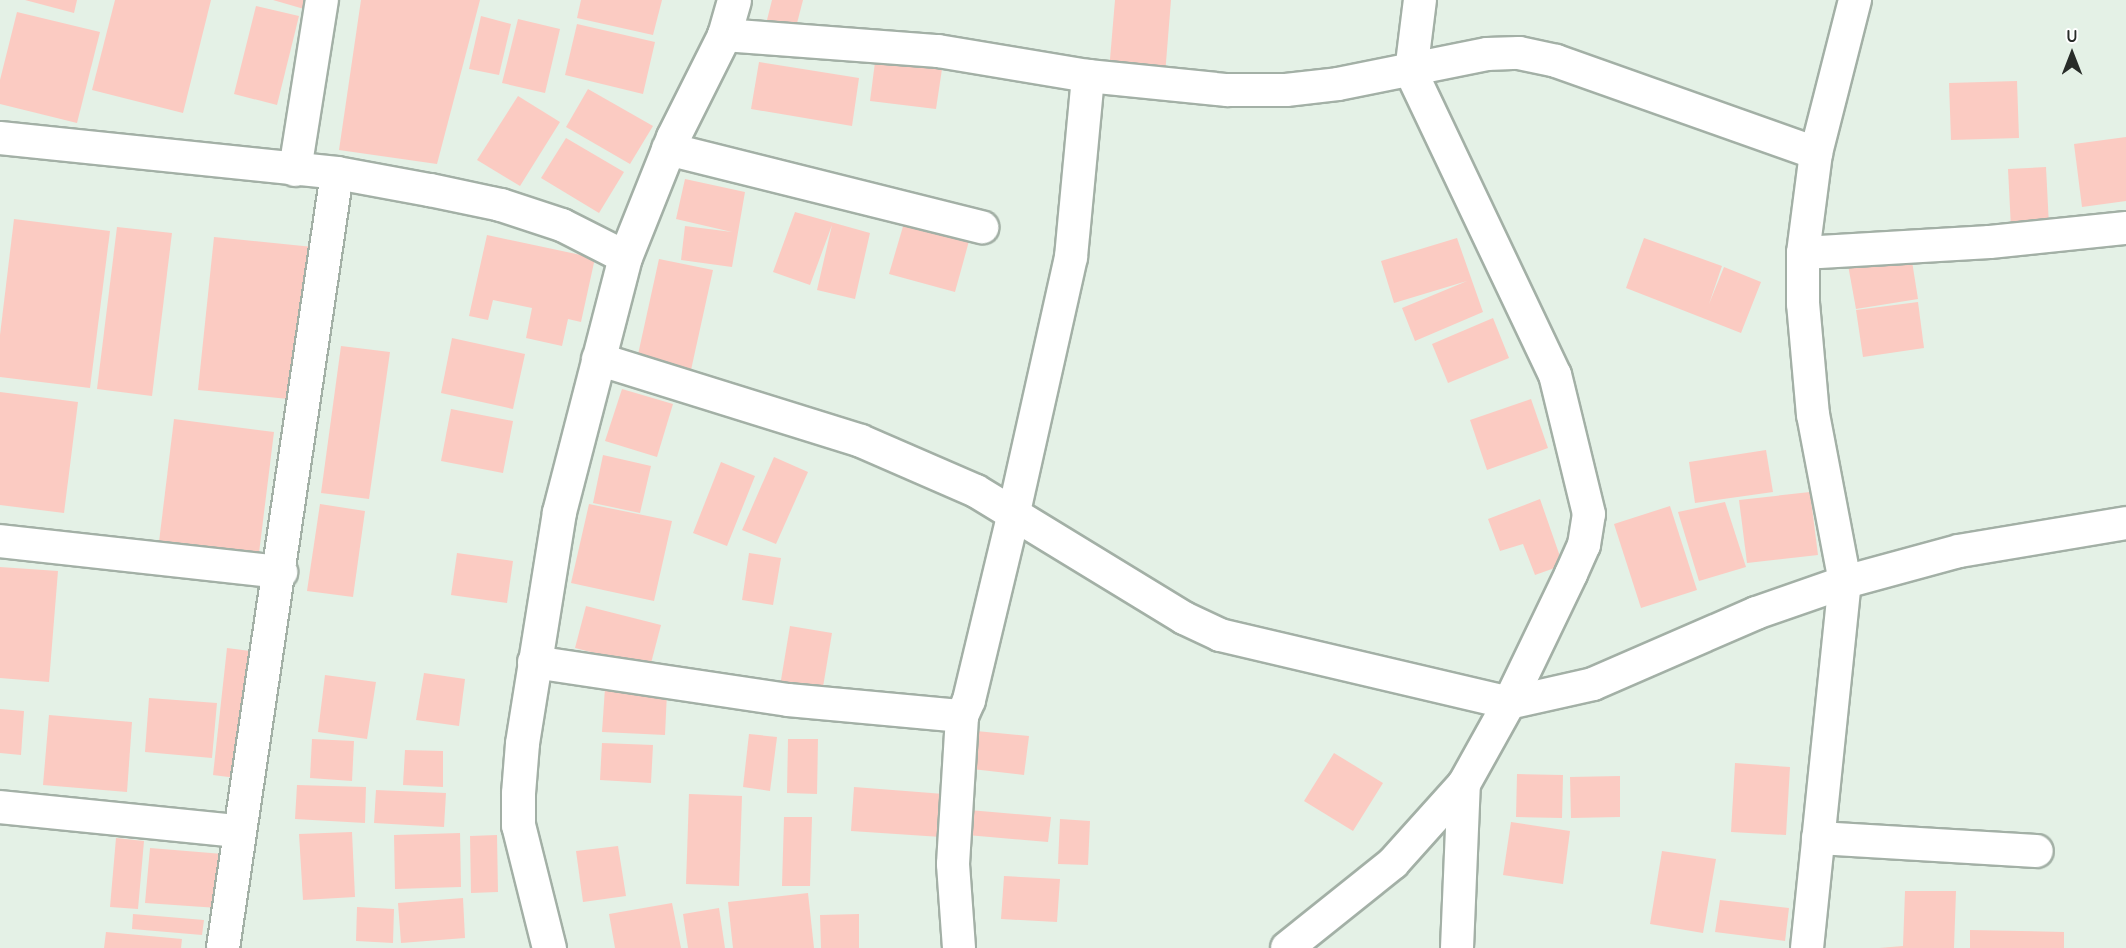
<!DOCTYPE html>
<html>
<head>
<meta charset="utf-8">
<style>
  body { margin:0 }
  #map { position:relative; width:2126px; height:948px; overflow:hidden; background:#e4f1e6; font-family:Quicksand,sans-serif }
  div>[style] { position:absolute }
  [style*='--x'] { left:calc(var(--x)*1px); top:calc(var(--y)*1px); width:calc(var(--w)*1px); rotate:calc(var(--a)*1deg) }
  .building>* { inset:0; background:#fbcbc2 }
  .roads { filter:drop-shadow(2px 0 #a3b0a6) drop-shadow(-2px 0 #a3b0a6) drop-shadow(0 2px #a3b0a6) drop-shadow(0 -2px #a3b0a6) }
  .street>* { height:32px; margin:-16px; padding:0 16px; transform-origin:16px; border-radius:16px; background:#fff }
  .secondary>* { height:33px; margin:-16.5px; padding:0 16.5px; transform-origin:16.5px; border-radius:16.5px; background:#fff }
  span { translate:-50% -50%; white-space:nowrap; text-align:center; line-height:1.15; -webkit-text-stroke:6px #fff; paint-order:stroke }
  .north { position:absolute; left:2042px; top:24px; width:60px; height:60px; -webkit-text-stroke:4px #fff; paint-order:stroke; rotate:0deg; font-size:16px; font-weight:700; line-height:24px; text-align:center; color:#272c28 }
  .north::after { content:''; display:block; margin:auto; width:21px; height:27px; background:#272c28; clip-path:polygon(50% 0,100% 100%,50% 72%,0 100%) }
</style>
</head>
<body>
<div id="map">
  <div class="building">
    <div style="clip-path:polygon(25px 0,77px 0,74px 13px)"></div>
    <div style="clip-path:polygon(115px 0,211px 0,183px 113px,92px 90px)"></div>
    <div style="clip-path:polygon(273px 0,306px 0,304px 9px)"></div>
    <div style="clip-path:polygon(361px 0,480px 0,437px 164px,339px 150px)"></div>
    <div style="clip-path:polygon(581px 0,662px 0,653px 35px,577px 18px)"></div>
    <div style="clip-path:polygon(772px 0,803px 0,795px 31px,766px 24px)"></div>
    <div style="clip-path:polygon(1115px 0,1171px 0,1165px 75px,1109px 71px)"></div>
    <div style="clip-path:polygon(256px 6px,299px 16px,277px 105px,234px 94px)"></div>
    <div style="clip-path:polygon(17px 12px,100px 32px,77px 123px,0 104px,0 80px)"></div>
    <div style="clip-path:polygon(481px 16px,511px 24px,499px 75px,469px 69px)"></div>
    <div style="clip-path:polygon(518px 19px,560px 29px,545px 93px,502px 83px)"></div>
    <div style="clip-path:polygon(577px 24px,655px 42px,643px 94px,565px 75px)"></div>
    <div style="clip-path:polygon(759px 62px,859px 78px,852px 126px,751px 109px)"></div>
    <div style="clip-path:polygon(875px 62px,942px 69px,936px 109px,870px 101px)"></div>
    <div style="clip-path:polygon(2017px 81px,2019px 138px,1951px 140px,1949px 83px)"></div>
    <div style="clip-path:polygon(588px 89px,653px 126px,630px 164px,566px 127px)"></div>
    <div style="clip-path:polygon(518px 96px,560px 122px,520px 186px,477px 160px)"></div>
    <div style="clip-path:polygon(2126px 137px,2126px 201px,2082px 207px,2074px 144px)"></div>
    <div style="clip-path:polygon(566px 138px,624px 172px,599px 213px,541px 178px)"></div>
    <div style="clip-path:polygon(2046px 167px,2049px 226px,2011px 228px,2008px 169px)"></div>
    <div style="clip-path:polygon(685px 179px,745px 192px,732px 267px,681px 260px,685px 226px,732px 232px,676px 219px)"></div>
    <div style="clip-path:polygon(795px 212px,870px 233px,855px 299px,817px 290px,832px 225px,810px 285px,773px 272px)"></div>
    <div style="clip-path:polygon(14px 219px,110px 231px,90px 388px,0 377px,0 335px)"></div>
    <div style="clip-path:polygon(904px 223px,969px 241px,955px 292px,889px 274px)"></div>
    <div style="clip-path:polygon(117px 227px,172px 233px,152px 396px,97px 389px)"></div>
    <div style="clip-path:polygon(487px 235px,595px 258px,581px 322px,568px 319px,562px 346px,526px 338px,532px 308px,493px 300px,488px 320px,469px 316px)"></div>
    <div style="clip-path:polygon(214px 237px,313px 247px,298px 400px,198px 390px)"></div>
    <div style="clip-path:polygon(1457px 238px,1483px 312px,1415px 341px,1402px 308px,1467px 281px,1394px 303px,1381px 261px)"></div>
    <div style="clip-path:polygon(1644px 238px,1722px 266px,1709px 304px,1724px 267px,1761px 282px,1741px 333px,1626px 288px)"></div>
    <div style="clip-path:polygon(1911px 255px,1918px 299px,1856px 309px,1848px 265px)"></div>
    <div style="clip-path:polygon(659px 259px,713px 270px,691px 370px,637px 359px)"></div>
    <div style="clip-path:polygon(1918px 302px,1924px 348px,1863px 357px,1856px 310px)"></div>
    <div style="clip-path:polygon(1493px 318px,1509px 358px,1448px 383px,1432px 344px)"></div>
    <div style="clip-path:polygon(452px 338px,525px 354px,513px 409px,441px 393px)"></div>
    <div style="clip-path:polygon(341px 346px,390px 352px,369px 499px,321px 493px)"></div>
    <div style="clip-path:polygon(622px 389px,673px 404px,657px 457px,605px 441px)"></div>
    <div style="clip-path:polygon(0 392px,78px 402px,64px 513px,0 505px)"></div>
    <div style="clip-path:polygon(1531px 399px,1548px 448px,1487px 470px,1470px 420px)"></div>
    <div style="clip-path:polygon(451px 409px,513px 421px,503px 473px,441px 461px)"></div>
    <div style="clip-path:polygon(174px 419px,274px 432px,259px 553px,159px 542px)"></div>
    <div style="clip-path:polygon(1766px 450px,1773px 492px,1695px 503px,1689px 462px)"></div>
    <div style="clip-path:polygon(603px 455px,651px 466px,640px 513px,593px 503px)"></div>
    <div style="clip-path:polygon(774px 457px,808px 472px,776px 544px,742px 530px)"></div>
    <div style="clip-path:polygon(721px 462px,755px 476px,727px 546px,693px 533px)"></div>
    <div style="clip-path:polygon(1810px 492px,1818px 555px,1747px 563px,1739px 500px)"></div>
    <div style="clip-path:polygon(1540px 499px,1563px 565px,1535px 575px,1523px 544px,1500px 551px,1488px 519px)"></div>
    <div style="clip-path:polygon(1725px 502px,1746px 567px,1699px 581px,1678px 512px)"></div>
    <div style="clip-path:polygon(320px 504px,365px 511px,353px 597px,307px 591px)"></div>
    <div style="clip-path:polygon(589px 504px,672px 521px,654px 601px,571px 583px)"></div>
    <div style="clip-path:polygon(1670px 506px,1697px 590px,1641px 608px,1614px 524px)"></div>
    <div style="clip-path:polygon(457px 553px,513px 561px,507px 603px,451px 595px)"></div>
    <div style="clip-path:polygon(749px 553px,781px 558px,773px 605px,742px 600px)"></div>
    <div style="clip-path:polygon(0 567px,58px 571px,49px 682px,0 678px)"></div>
    <div style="clip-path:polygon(586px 606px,661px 625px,650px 667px,575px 648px)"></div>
    <div style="clip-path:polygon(790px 626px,832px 633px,822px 693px,780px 686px)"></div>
    <div style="clip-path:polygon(227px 648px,259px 652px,244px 779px,213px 775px)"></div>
    <div style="clip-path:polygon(424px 673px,465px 679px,459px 726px,416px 720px)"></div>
    <div style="clip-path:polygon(325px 675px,376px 682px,367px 739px,318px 732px)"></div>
    <div style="clip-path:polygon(605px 688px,667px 692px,665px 735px,602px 732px)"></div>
    <div style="clip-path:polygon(149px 698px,217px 703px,212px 758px,145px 752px)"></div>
    <div style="clip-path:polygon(0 709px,24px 711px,21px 755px,0 753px)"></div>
    <div style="clip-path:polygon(49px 715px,132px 722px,127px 792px,43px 785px)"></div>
    <div style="clip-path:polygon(976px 731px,1029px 736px,1024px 775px,972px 769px)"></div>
    <div style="clip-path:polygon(749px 734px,777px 737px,770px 791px,743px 787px)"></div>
    <div style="clip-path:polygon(312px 739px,354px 741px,352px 781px,310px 778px)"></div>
    <div style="clip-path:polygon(788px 739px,818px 739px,817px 794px,787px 793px)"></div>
    <div style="clip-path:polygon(602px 743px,653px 745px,651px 783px,600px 780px)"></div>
    <div style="clip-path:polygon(405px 750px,443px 751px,443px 787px,403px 785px)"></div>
    <div style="clip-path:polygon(1334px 753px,1383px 783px,1353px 831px,1304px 801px)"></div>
    <div style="clip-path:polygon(1735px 763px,1790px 767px,1786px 835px,1731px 832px)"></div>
    <div style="clip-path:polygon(1517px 774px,1563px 775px,1562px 818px,1516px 817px)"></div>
    <div style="clip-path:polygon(1620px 776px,1620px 817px,1571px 818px,1570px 777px)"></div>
    <div style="clip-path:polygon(297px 785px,366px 787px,365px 823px,295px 819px)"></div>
    <div style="clip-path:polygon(854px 787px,944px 794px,941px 837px,851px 831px)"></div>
    <div style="clip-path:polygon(376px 790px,446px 793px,444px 827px,374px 823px)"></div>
    <div style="clip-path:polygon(689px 794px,742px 796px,739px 886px,686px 884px)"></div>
    <div style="clip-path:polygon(969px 810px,1051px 817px,1048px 842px,967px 835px)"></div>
    <div style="clip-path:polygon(784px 817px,812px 817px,810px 886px,782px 886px)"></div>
    <div style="clip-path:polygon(1060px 819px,1090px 821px,1088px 865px,1058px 864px)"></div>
    <div style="clip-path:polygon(1511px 822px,1570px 831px,1563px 884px,1503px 875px)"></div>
    <div style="clip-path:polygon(352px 832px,355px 897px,303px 900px,299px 834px)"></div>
    <div style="clip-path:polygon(460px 833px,461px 887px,395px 889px,394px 835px)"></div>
    <div style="clip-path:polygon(497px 835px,498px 892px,471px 893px,470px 836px)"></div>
    <div style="clip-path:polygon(116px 838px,144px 841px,138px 909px,110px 907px)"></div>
    <div style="clip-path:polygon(618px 846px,626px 896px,583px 902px,576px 851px)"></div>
    <div style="clip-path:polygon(150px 848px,223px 854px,218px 908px,145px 903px)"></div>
    <div style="clip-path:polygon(1662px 851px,1716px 859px,1703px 933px,1650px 924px)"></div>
    <div style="clip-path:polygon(1004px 876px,1060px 879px,1057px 922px,1001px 919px)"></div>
    <div style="clip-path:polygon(1905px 891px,1956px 891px,1954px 948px,1879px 948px,1903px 946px)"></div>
    <div style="clip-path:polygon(808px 893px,814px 948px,733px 948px,728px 902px)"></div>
    <div style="clip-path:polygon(463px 898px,465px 938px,401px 943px,398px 903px)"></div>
    <div style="clip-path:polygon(1720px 900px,1789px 908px,1785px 941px,1715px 932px)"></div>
    <div style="clip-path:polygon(672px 903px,681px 948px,615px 948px,609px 914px)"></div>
    <div style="clip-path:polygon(357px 907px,394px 909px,393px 943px,356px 941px)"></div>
    <div style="clip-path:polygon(719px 908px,725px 948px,688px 948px,683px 914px)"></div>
    <div style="clip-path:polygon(133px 914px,204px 920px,202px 935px,132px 929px)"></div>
    <div style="clip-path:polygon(859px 914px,859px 948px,821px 948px,820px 915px)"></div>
    <div style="clip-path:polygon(1970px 930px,2064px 932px,2064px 948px,1970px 948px)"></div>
    <div style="clip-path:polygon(106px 932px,182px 939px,181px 948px,104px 948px)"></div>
  </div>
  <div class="roads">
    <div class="street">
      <div style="--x:724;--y:35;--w:215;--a:4.3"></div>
      <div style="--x:938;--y:51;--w:152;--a:9.5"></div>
      <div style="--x:1088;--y:76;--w:140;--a:5.8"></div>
      <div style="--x:1227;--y:90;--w:59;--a:0"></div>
      <div style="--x:1286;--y:90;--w:52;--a:-6.6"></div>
      <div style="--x:1338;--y:84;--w:152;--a:-11.4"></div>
      <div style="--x:1487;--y:54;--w:32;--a:-2"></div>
      <div style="--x:1519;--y:53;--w:38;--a:12"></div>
      <div style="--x:1556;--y:61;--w:276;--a:19.5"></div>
      <div style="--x:0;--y:138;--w:339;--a:5.9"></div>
      <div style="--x:337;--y:173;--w:95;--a:10.4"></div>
      <div style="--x:430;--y:190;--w:73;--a:11.9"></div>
      <div style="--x:501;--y:205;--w:64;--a:18.2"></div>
      <div style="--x:562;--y:225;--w:71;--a:26.9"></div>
      <div style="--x:668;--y:149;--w:324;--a:14"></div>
      <div style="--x:295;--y:170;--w:172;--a:-81"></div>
      <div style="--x:1803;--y:253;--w:187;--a:-3.4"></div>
      <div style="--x:1990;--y:242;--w:137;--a:-5.9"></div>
      <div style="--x:598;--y:359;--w:275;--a:17.3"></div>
      <div style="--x:861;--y:441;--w:125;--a:23.5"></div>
      <div style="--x:976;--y:491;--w:244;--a:31.4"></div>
      <div style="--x:1184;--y:618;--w:40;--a:25"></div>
      <div style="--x:1220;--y:635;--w:297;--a:13.2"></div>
      <div style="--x:1509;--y:703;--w:86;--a:-12.7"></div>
      <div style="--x:1593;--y:684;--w:178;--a:-23.5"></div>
      <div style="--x:1756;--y:613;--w:94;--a:-19.2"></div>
      <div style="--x:1845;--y:582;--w:118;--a:-15.2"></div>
      <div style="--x:1959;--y:551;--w:169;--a:-9.5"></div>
      <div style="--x:0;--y:541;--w:283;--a:6.3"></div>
      <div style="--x:534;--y:662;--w:257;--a:8.5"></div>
      <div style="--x:788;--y:700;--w:175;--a:5.3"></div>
      <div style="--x:0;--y:807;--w:238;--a:5.8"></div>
      <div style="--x:1818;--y:838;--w:219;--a:3.4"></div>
      <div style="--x:223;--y:948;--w:783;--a:-81.63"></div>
      <div style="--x:959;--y:948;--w:84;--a:-94.1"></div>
      <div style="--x:953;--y:864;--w:148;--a:-86.5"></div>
      <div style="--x:962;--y:716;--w:17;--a:-66"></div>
      <div style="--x:969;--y:700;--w:193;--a:-76.5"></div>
      <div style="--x:1014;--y:512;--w:261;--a:-77.4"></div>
      <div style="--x:1071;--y:257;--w:182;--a:-84.6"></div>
      <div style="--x:1287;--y:948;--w:136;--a:-38.7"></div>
      <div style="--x:1393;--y:863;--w:106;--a:-48.1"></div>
      <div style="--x:1464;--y:784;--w:93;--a:-60.9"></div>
      <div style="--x:1509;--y:703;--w:143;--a:-64.3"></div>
      <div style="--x:1571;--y:574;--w:32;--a:-66"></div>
      <div style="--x:1584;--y:545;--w:31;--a:-81"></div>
      <div style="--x:1589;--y:514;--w:143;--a:-103.7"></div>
      <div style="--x:1555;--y:375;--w:335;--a:-115.4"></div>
      <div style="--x:1411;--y:72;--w:73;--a:-82.9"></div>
      <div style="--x:1457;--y:948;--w:164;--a:-87.6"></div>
      <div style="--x:1807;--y:948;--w:368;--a:-84.1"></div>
      <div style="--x:1845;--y:582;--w:170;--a:-100.8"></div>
      <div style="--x:1813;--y:415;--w:111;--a:-95.1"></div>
      <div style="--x:1803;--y:304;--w:51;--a:-90"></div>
      <div style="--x:1803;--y:253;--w:101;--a:-82.6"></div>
      <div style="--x:1816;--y:153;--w:158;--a:-75.7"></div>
    </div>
    <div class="secondary">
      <div style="--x:549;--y:948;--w:127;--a:-104.1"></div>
      <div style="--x:518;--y:825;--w:32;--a:-90"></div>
      <div style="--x:518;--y:793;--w:50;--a:-85.4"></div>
      <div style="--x:522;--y:743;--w:234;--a:-80.9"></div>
      <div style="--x:559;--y:512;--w:263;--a:-75.5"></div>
      <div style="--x:625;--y:257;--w:129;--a:-68.2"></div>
      <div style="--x:673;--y:137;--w:114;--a:-63.4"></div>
      <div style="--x:724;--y:35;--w:36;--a:-74"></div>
    </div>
  </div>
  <div class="north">U</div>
</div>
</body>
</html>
